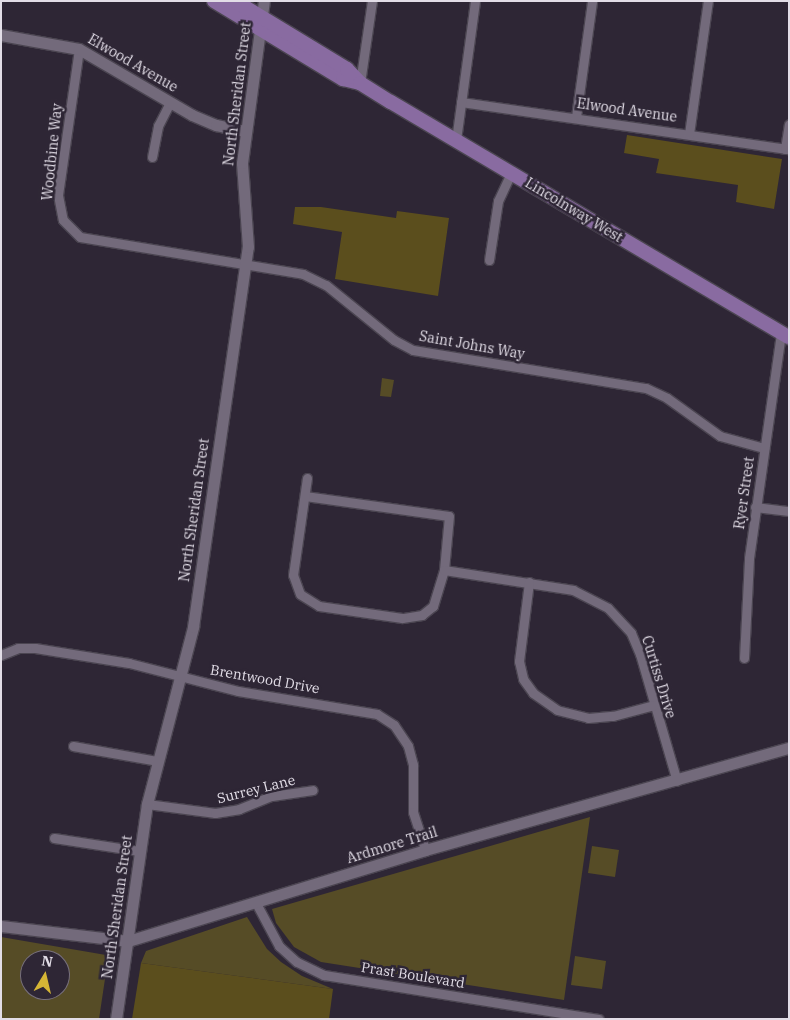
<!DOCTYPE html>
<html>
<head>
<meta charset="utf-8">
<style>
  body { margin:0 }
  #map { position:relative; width:790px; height:1020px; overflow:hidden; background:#2e2635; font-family:"IBM Plex Serif",serif }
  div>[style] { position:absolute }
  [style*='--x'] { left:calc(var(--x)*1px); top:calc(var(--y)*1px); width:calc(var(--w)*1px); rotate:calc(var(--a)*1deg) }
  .green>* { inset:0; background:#564c26 }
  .forest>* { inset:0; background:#5b4e1d }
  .roads { filter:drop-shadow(1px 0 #4b4551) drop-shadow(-1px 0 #4b4551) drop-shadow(0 1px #4b4551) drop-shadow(0 -1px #4b4551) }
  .minor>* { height:9px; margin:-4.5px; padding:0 4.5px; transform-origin:4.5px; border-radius:4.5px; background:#736a7b }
  .tertiary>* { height:11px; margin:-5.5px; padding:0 5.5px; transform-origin:5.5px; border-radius:5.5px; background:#736a7b }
  .primary>* { height:14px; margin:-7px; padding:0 7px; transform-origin:7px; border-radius:7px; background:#896ba1 }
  span { translate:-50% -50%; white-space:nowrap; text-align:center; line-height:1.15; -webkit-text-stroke:5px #2e2635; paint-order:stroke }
  .street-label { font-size:14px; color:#e2dde7 }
  .frame { position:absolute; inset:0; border:2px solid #e2dde7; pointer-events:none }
  .north { position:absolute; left:20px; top:950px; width:50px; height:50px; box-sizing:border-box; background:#2e2635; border:1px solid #766f7c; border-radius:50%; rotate:9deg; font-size:14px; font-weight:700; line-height:20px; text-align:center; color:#e2dde7 }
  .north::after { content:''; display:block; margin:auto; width:18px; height:22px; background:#d5b535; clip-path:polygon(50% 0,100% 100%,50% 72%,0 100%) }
</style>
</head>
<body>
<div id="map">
  <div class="green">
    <div style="clip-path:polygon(382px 378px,394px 380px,391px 397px,380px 396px)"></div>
    <div style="clip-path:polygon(590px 817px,564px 1000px,321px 962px,294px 947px,276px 923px,272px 909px)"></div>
    <div style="clip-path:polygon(592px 846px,619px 850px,615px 877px,588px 873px)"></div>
    <div style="clip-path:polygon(247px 917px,267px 949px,281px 962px,302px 976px,333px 989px,141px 963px,146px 951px)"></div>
    <div style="clip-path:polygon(evenodd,1px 937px,106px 955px,108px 959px,99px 1019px,1px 1019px,1px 937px,30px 960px,60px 960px,60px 990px,30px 990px,30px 960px)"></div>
    <div style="clip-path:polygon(575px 956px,606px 961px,602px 989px,571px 985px)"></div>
  </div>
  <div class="forest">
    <div style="clip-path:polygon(627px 135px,782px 159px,774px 209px,736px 202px,738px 185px,656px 173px,659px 159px,624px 153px)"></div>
    <div style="clip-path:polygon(295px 207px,321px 207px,396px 218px,397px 211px,449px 218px,438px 296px,335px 279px,342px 232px,293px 224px)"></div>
    <div style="clip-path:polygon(141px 963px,333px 989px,329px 1019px,132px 1019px)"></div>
  </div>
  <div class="roads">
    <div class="minor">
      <div style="--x:79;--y:49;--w:148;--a:98.2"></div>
      <div style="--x:58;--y:195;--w:25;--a:79"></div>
      <div style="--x:63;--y:220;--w:24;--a:45"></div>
      <div style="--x:80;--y:237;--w:226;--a:9.4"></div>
      <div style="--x:303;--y:274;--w:25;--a:26"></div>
      <div style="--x:326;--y:285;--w:87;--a:39"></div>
      <div style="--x:394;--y:340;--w:21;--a:28"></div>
      <div style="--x:413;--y:350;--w:236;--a:9.3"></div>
      <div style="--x:646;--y:388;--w:23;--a:25"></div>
      <div style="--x:667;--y:398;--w:65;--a:35.6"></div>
      <div style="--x:720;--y:436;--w:46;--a:15.3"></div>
      <div style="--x:360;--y:83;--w:83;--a:-81.7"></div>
      <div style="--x:461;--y:102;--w:331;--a:8.2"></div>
      <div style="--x:576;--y:117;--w:117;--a:-82.1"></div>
      <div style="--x:689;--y:134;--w:134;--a:-81.9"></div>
      <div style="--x:456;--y:140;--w:140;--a:-82.2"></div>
      <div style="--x:785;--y:149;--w:25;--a:-81"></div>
      <div style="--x:152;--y:157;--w:32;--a:-79"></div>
      <div style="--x:158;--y:126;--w:27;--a:-63"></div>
      <div style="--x:489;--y:260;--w:60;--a:-81.3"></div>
      <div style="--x:498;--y:201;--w:31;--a:-65"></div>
      <div style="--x:305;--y:496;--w:145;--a:7.9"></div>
      <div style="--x:449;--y:516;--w:54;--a:95.3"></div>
      <div style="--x:444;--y:570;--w:38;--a:107"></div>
      <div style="--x:433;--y:606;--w:14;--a:141"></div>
      <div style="--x:422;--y:615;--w:20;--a:171"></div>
      <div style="--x:402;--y:618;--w:84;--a:-171.8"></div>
      <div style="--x:319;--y:606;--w:22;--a:-148"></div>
      <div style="--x:300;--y:594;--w:20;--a:-110"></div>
      <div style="--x:293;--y:575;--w:98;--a:-81.8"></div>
      <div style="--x:755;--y:507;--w:34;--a:7"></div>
      <div style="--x:444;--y:570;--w:131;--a:8.8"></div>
      <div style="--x:573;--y:590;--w:39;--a:27"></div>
      <div style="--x:608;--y:608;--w:34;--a:47"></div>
      <div style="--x:631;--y:633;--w:23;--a:67"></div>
      <div style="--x:640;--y:654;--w:132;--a:73.8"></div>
      <div style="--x:529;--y:582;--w:80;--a:97.2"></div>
      <div style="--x:519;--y:661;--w:18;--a:77"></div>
      <div style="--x:523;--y:679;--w:17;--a:54"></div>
      <div style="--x:533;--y:693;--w:29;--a:35"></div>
      <div style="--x:557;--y:710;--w:32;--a:14"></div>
      <div style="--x:588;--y:718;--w:25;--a:-5"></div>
      <div style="--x:613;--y:716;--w:42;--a:-15"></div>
      <div style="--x:1;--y:655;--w:18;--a:-22"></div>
      <div style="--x:18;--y:648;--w:17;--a:0"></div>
      <div style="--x:35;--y:648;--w:95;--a:9.1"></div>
      <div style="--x:129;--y:663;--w:113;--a:14.4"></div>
      <div style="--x:238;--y:691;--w:141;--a:9.4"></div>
      <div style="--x:377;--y:714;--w:20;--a:33"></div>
      <div style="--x:394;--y:725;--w:25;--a:56"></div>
      <div style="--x:408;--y:746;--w:20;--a:75"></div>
      <div style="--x:413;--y:765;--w:47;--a:90"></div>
      <div style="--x:413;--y:812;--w:40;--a:72"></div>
      <div style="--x:744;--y:658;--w:100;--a:-87.1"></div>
      <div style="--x:749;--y:558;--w:228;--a:-81.9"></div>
      <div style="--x:73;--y:746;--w:85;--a:10.1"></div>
      <div style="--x:147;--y:804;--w:69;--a:7.5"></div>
      <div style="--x:215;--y:813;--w:24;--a:-9"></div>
      <div style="--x:239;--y:809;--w:35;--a:-22"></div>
      <div style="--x:272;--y:796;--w:41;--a:-8.3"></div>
      <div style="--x:54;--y:838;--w:86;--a:8.7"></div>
      <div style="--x:256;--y:903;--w:49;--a:61.9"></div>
      <div style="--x:279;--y:946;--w:24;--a:42"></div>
      <div style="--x:297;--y:962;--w:30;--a:26"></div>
      <div style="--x:324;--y:975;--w:278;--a:9.1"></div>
    </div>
    <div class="tertiary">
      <div style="--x:1;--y:35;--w:79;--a:10.2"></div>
      <div style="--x:79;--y:49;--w:131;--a:30.3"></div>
      <div style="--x:192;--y:115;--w:26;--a:23"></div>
      <div style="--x:216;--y:125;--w:30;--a:12"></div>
      <div style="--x:1;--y:926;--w:128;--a:6.7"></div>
      <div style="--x:128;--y:941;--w:311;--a:-17"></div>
      <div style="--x:425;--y:850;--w:378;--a:-15.7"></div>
      <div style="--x:116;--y:1019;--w:217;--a:-81.8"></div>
      <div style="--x:147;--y:804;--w:183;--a:-75.4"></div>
      <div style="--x:193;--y:627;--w:384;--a:-81.8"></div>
      <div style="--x:248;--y:247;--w:84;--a:-94.1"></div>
      <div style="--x:242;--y:163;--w:163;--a:-82.3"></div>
    </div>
    <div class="primary">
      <div style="--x:214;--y:1;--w:151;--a:31.2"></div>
      <div style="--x:343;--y:79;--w:17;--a:13"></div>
      <div style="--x:235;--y:1;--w:131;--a:31.3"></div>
      <div style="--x:347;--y:69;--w:19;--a:47"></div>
      <div style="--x:360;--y:83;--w:36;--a:32"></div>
      <div style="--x:391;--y:102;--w:462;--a:30.6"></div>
    </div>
  </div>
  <div class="street-label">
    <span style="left:133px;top:63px;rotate:30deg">Elwood Avenue</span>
    <span style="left:237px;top:94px;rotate:-83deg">North Sheridan Street</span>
    <span style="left:627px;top:110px;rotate:8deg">Elwood Avenue</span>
    <span style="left:52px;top:152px;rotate:-84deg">Woodbine Way</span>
    <span style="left:574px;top:210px;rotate:31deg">Lincolnway West</span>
    <span style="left:472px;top:345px;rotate:10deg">Saint Johns Way</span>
    <span style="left:744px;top:493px;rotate:-82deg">Ryer Street</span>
    <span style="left:194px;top:510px;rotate:-82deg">North Sheridan Street</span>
    <span style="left:659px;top:677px;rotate:73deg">Curtiss Drive</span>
    <span style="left:265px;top:679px;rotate:10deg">Brentwood Drive</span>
    <span style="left:256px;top:789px;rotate:-14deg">Surrey Lane</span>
    <span style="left:392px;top:845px;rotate:-17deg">Ardmore Trail</span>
    <span style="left:117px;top:907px;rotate:-82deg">North Sheridan Street</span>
    <span style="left:413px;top:975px;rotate:9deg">Prast Boulevard</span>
  </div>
  <div class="frame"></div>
  <div class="north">N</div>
</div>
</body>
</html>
